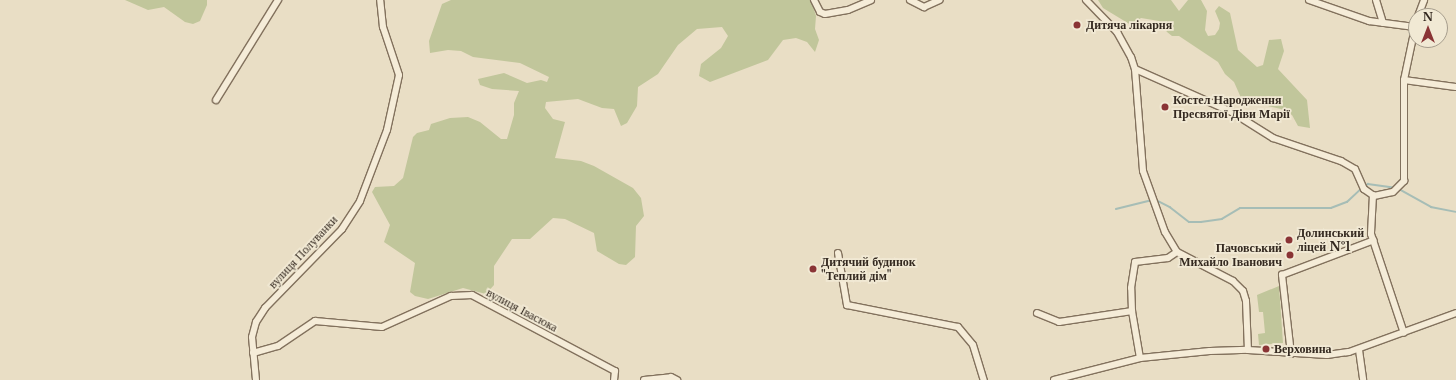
<!DOCTYPE html>
<html>
<head>
<meta charset="utf-8">
<style>
  body { margin:0 }
  #map { position:relative; width:1456px; height:380px; overflow:hidden; background:#e9dec5; font-family:"Libre Baskerville",serif }
  div>[style] { position:absolute }
  [style*='--x'] { left:calc(var(--x)*1px); top:calc(var(--y)*1px); width:calc(var(--w)*1px); rotate:calc(var(--a)*1deg) }
  .green>* { inset:0; background:#c1c69b }
  .stream>* { height:1.5px; margin:-0.75px; padding:0 0.75px; transform-origin:0.75px; border-radius:0.75px; background:#a6bdb6 }
  .roads { filter:drop-shadow(1px 0 #82715d) drop-shadow(-1px 0 #82715d) drop-shadow(0 1px #82715d) drop-shadow(0 -1px #82715d) }
  .minor>* { height:6px; margin:-3px; padding:0 3px; transform-origin:3px; border-radius:3px; background:#f5ecd8 }
  .dots>* { width:11px; height:11px; translate:-50% -50%; box-sizing:border-box; border:2px solid #f1e9d4; border-radius:50% }
  span { translate:-50% -50%; white-space:nowrap; text-align:center; line-height:1.15; -webkit-text-stroke:3.5px #f1e9d4; paint-order:stroke }
  .poi-label { font-size:12px; color:#342920; font-weight:700 }
  .left { translate:0 -50%; text-align:left }
  .right { translate:-100% -50%; text-align:right }
  .street-label { font-size:12px; color:#342920 }
  .north { position:absolute; left:1408px; top:8px; width:40px; height:40px; box-sizing:border-box; background:#f1e9d4; border:1px solid #a59c8c; border-radius:50%; rotate:0deg; font-size:11px; font-weight:700; line-height:16px; text-align:center; color:#342920 }
  .north::after { content:''; display:block; margin:auto; width:14px; height:18px; background:#8a3435; clip-path:polygon(50% 0,100% 100%,50% 72%,0 100%) }
</style>
</head>
<body>
<div id="map">
  <div class="green">
    <div style="clip-path:polygon(125px 0,207px 0,207px 5px,200px 21px,193px 24px,185px 22px,164px 7px,148px 10px)"></div>
    <div style="clip-path:polygon(451px 0,811px 0,816px 16px,815px 29px,819px 40px,815px 52px,807px 42px,796px 38px,783px 40px,768px 60px,710px 82px,699px 76px,701px 64px,721px 48px,728px 36px,722px 27px,697px 29px,678px 45px,658px 74px,638px 87px,637px 106px,627px 123px,621px 126px,614px 109px,602px 108px,578px 99px,546px 102px,545px 108px,553px 119px,565px 122px,555px 158px,581px 161px,594px 166px,633px 188px,641px 198px,644px 216px,636px 226px,635px 257px,626px 265px,619px 264px,597px 251px,594px 233px,565px 219px,553px 218px,530px 239px,512px 239px,494px 266px,494px 285px,486px 294px,463px 288px,428px 299px,415px 296px,410px 292px,415px 263px,384px 242px,390px 225px,372px 192px,375px 187px,394px 186px,403px 178px,413px 137px,417px 133px,429px 130px,431px 124px,450px 118px,468px 117px,480px 122px,501px 139px,507px 139px,514px 115px,514px 103px,519px 91px,492px 89px,480px 85px,478px 79px,504px 73px,527px 83px,541px 80px,547px 82px,549px 77px,520px 63px,473px 57px,461px 51px,448px 50px,430px 53px,429px 41px,442px 4px)"></div>
    <div style="clip-path:polygon(1098px 0,1171px 0,1179px 11px,1188px 0,1201px 0,1207px 11px,1205px 30px,1208px 36px,1215px 35px,1219px 29px,1220px 23px,1215px 11px,1219px 6px,1230px 13px,1238px 50px,1257px 67px,1263px 65px,1269px 40px,1281px 39px,1284px 51px,1278px 69px,1307px 100px,1310px 128px,1298px 126px,1292px 115px,1281px 109px,1242px 100px,1234px 82px,1225px 74px,1218px 62px,1179px 36px,1172px 36px,1167px 32px,1159px 21px,1141px 18px,1131px 25px,1103px 8px)"></div>
    <div style="clip-path:polygon(1279px 286px,1283px 343px,1259px 345px,1258px 334px,1265px 333px,1263px 312px,1259px 312px,1257px 295px)"></div>
  </div>
  <div class="stream">
    <div style="--x:1364;--y:187;--w:5;--a:-37"></div>
    <div style="--x:1368;--y:184;--w:27;--a:8"></div>
    <div style="--x:1399;--y:189;--w:37;--a:29"></div>
    <div style="--x:1431;--y:207;--w:25;--a:11"></div>
    <div style="--x:1156;--y:200;--w:16;--a:27"></div>
    <div style="--x:1170;--y:207;--w:24;--a:38"></div>
    <div style="--x:1189;--y:222;--w:12;--a:0"></div>
    <div style="--x:1201;--y:222;--w:21;--a:-8"></div>
    <div style="--x:1222;--y:219;--w:21;--a:-31"></div>
    <div style="--x:1240;--y:208;--w:91;--a:0"></div>
    <div style="--x:1331;--y:208;--w:17;--a:-21"></div>
    <div style="--x:1347;--y:202;--w:19;--a:-43"></div>
    <div style="--x:1116;--y:209;--w:37;--a:-14"></div>
  </div>
  <div class="roads">
    <div class="minor">
      <div style="--x:814;--y:0;--w:13;--a:63"></div>
      <div style="--x:820;--y:12;--w:5;--a:22"></div>
      <div style="--x:825;--y:14;--w:23;--a:-10"></div>
      <div style="--x:848;--y:10;--w:25;--a:-23"></div>
      <div style="--x:910;--y:0;--w:16;--a:27"></div>
      <div style="--x:924;--y:7;--w:17;--a:-24"></div>
      <div style="--x:1086;--y:0;--w:45;--a:45.9"></div>
      <div style="--x:1117;--y:32;--w:29;--a:61"></div>
      <div style="--x:1131;--y:57;--w:13;--a:72"></div>
      <div style="--x:1135;--y:69;--w:102;--a:85.5"></div>
      <div style="--x:1143;--y:171;--w:65;--a:70.2"></div>
      <div style="--x:1165;--y:232;--w:23;--a:59"></div>
      <div style="--x:1177;--y:252;--w:63;--a:27.4"></div>
      <div style="--x:1233;--y:281;--w:14;--a:45"></div>
      <div style="--x:1243;--y:291;--w:10;--a:73"></div>
      <div style="--x:1246;--y:301;--w:49;--a:87.7"></div>
      <div style="--x:1309;--y:0;--w:64;--a:19.3"></div>
      <div style="--x:1369;--y:21;--w:46;--a:7.4"></div>
      <div style="--x:1376;--y:0;--w:24;--a:73"></div>
      <div style="--x:1418;--y:16;--w:17;--a:-69"></div>
      <div style="--x:1135;--y:69;--w:104;--a:23.9"></div>
      <div style="--x:1230;--y:111;--w:51;--a:32.1"></div>
      <div style="--x:1273;--y:138;--w:72;--a:18.7"></div>
      <div style="--x:1341;--y:161;--w:16;--a:30"></div>
      <div style="--x:1355;--y:169;--w:22;--a:66"></div>
      <div style="--x:1364;--y:189;--w:12;--a:35"></div>
      <div style="--x:1374;--y:196;--w:19;--a:-12"></div>
      <div style="--x:1393;--y:192;--w:16;--a:-45"></div>
      <div style="--x:1404;--y:181;--w:101;--a:-90"></div>
      <div style="--x:1404;--y:80;--w:58;--a:-78.1"></div>
      <div style="--x:1404;--y:80;--w:52;--a:7.7"></div>
      <div style="--x:216;--y:100;--w:118;--a:-58.2"></div>
      <div style="--x:1373;--y:195;--w:39;--a:93"></div>
      <div style="--x:1371;--y:234;--w:104;--a:71.6"></div>
      <div style="--x:838;--y:253;--w:53;--a:80.2"></div>
      <div style="--x:847;--y:305;--w:113;--a:11.2"></div>
      <div style="--x:958;--y:327;--w:23;--a:50"></div>
      <div style="--x:973;--y:345;--w:37;--a:73"></div>
      <div style="--x:1037;--y:313;--w:24;--a:22"></div>
      <div style="--x:1059;--y:322;--w:74;--a:-8.6"></div>
      <div style="--x:1359;--y:350;--w:30;--a:82"></div>
      <div style="--x:253;--y:353;--w:26;--a:-16"></div>
      <div style="--x:278;--y:346;--w:45;--a:-34"></div>
      <div style="--x:315;--y:321;--w:67;--a:5.1"></div>
      <div style="--x:382;--y:327;--w:76;--a:-24.2"></div>
      <div style="--x:451;--y:296;--w:21;--a:-3"></div>
      <div style="--x:472;--y:295;--w:162;--a:28"></div>
      <div style="--x:615;--y:371;--w:9;--a:96"></div>
      <div style="--x:1291;--y:354;--w:80;--a:-96.5"></div>
      <div style="--x:1282;--y:275;--w:98;--a:-20.8"></div>
      <div style="--x:1140;--y:358;--w:48;--a:-99.7"></div>
      <div style="--x:1132;--y:311;--w:23;--a:-92"></div>
      <div style="--x:1131;--y:288;--w:26;--a:-81"></div>
      <div style="--x:1135;--y:262;--w:33;--a:-7"></div>
      <div style="--x:1168;--y:258;--w:11;--a:-34"></div>
      <div style="--x:256;--y:380;--w:43;--a:-95.3"></div>
      <div style="--x:252;--y:337;--w:16;--a:-75"></div>
      <div style="--x:256;--y:322;--w:17;--a:-57"></div>
      <div style="--x:265;--y:308;--w:110;--a:-45.7"></div>
      <div style="--x:342;--y:229;--w:33;--a:-57"></div>
      <div style="--x:360;--y:201;--w:76;--a:-69.2"></div>
      <div style="--x:387;--y:130;--w:56;--a:-77.7"></div>
      <div style="--x:399;--y:75;--w:51;--a:-108.4"></div>
      <div style="--x:383;--y:27;--w:27;--a:-96"></div>
      <div style="--x:644;--y:380;--w:27;--a:-6"></div>
      <div style="--x:671;--y:377;--w:7;--a:27"></div>
      <div style="--x:1054;--y:380;--w:89;--a:-14.3"></div>
      <div style="--x:1140;--y:358;--w:70;--a:-5.7"></div>
      <div style="--x:1210;--y:351;--w:38;--a:-2"></div>
      <div style="--x:1248;--y:350;--w:79;--a:3.6"></div>
      <div style="--x:1327;--y:355;--w:22;--a:-8"></div>
      <div style="--x:1349;--y:352;--w:114;--a:-20"></div>
    </div>
  </div>
  <div class="dots">
    <div style="left:1077px;top:25px;background:#8a3435"></div>
    <div style="left:1165px;top:107px;background:#8a3435"></div>
    <div style="left:1289px;top:240px;background:#8a3435"></div>
    <div style="left:1290px;top:255px;background:#8a3435"></div>
    <div style="left:813px;top:269px;background:#8a3435"></div>
    <div style="left:1266px;top:349px;background:#8a3435"></div>
  </div>
  <div class="poi-label">
    <span class="left" style="left:1086px;top:25px">Дитяча лікарня</span>
    <span class="left" style="left:1173px;top:107px">Костел Народження<br>Пресвятої Діви Марії</span>
    <span class="left" style="left:1297px;top:240px">Долинський<br>ліцей №1</span>
    <span class="right" style="left:1282px;top:255px">Пачовський<br>Михайло Іванович</span>
    <span class="left" style="left:821px;top:269px">Дитячий будинок<br>"Теплий дім"</span>
    <span class="left" style="left:1274px;top:349px">Верховина</span>
  </div>
  <div class="street-label">
    <span style="left:303px;top:252px;rotate:-47deg">вулиця Полуванки</span>
    <span style="left:522px;top:310px;rotate:28deg">вулиця Івасюка</span>
  </div>
  <div class="north">N</div>
</div>
</body>
</html>
